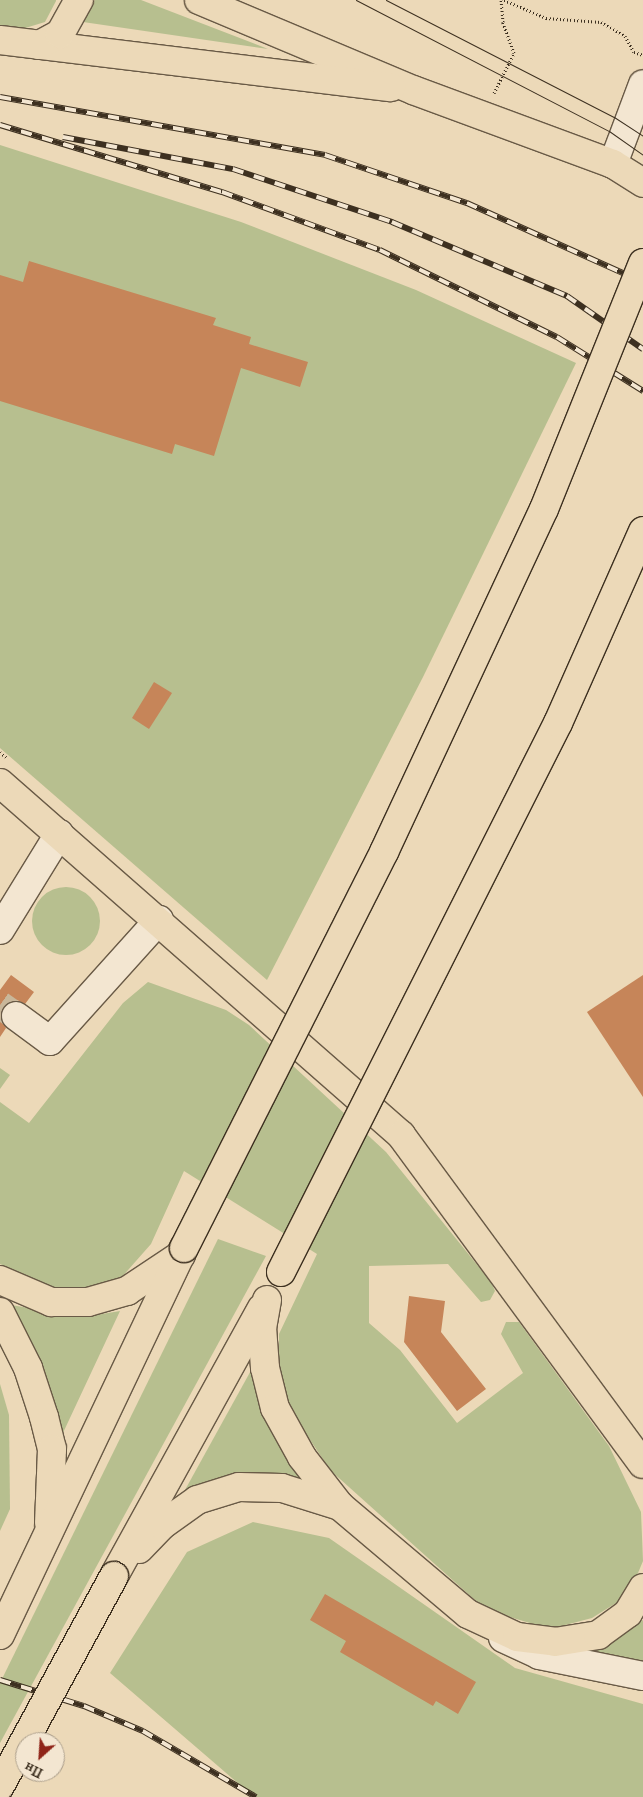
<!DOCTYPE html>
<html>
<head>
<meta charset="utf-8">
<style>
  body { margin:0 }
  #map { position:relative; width:643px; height:1797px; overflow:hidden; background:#ecd9b8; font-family:Alegreya,serif }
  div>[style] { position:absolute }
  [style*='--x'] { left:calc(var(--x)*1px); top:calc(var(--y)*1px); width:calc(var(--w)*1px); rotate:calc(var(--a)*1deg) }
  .green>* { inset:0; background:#b7bf8f }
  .round { border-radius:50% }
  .building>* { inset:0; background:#c68559 }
  .minor-tunnel>* { height:28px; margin-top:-14px; transform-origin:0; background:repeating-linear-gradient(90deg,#c9b79a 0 28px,transparent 0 42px) }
  .path>* { height:3px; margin-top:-1.5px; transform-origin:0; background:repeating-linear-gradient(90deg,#3d3020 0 1px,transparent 0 3.5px) }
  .roads { filter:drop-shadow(1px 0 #695a46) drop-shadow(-1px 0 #695a46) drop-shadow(0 1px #695a46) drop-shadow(0 -1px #695a46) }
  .minor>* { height:28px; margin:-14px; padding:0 14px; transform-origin:14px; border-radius:14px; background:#f3e6d1 }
  .major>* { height:28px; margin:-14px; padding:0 14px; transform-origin:14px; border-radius:14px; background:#ecd9b8 }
  .tram>* { height:1px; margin:-0.5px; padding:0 0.5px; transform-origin:0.5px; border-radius:0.5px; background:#3d3020 }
  .rail>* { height:5.5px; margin-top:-2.75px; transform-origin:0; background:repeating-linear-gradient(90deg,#f3e6d1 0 11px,#3d3020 0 22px); box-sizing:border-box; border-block:1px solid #3d3020 }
  .bridges { filter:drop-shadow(1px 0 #3d3020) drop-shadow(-1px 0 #3d3020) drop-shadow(0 1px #3d3020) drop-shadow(0 -1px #3d3020) }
  .major-bridge>* { height:28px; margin:-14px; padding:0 14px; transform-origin:14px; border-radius:14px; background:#ecd9b8 }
  span { translate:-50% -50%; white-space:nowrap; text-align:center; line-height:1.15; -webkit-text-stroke:4px #f3e6d1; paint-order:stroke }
  .north { position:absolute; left:15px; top:1732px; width:50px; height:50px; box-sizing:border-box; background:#f3e6d1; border:1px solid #aa9d8a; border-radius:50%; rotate:206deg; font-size:14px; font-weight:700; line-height:20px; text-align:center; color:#3d3020 }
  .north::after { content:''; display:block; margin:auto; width:18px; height:22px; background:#8f2418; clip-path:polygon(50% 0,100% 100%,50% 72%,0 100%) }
</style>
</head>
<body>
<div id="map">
  <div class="green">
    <div style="clip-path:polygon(0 0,56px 0,56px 1px,45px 22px,22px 29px,0 26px)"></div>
    <div style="clip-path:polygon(95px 0,141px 0,268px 49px,83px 22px)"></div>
    <div style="clip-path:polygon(0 145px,241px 222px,416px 290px,576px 363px,423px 677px,267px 980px,0 748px)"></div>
    <div class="round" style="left:32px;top:887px;width:68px;height:68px"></div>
    <div style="clip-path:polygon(148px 982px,226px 1010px,249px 1025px,386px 1152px,491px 1282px,495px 1291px,490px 1300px,481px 1302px,448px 1264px,369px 1266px,369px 1323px,400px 1350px,457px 1423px,523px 1373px,501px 1334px,506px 1322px,519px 1322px,609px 1446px,641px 1512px,643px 1561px,633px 1585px,616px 1603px,592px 1618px,550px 1629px,486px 1610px,330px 1470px,289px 1408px,279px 1368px,279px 1334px,317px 1254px,184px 1171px,151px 1244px,121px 1278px,87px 1289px,57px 1289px,0 1264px,0 1102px,29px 1123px,123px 1003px)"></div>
    <div style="clip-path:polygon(0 1068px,10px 1075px,0 1089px)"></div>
    <div style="clip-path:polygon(218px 1239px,266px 1256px,0 1743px,0 1683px)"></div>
    <div style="clip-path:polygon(11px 1305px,84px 1317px,120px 1311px,62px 1435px,53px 1397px)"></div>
    <div style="clip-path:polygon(254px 1365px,314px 1488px,180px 1499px)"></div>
    <div style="clip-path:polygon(0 1384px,9px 1415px,10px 1509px,0 1531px)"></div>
    <div style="clip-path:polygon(253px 1522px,329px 1538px,515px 1668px,643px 1704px,643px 1797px,254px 1797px,110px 1673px,187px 1552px)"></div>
    <div style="clip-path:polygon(643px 1620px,643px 1661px,577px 1653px,621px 1635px)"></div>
  </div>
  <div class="building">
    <div style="clip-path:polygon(29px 261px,216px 318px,213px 325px,251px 337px,249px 344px,308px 362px,300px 387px,241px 368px,214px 456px,175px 444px,172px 454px,0 401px,0 275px,23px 282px)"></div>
    <div style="clip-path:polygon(154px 682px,172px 693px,149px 729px,132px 718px)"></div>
    <div style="clip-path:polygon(11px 975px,34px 992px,25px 1004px,17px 1000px,4px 1006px,0 1015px,6px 1028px,0 1037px,0 990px)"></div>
    <div style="clip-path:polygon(643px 975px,643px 1097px,587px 1012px)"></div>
    <div style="clip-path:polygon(409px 1296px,445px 1301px,441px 1332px,486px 1389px,457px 1411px,404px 1342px)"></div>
    <div style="clip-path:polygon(325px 1594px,476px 1682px,458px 1714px,436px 1701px,433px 1706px,340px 1652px,346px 1641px,310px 1620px)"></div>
  </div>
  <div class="minor-tunnel">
    <div style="--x:0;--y:1005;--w:19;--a:35"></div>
  </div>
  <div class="path">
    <div style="--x:504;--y:0;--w:46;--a:23.2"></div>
    <div style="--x:546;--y:18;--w:55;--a:4.2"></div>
    <div style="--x:601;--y:22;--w:28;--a:30"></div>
    <div style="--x:625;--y:36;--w:18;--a:61"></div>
    <div style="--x:634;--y:52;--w:9;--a:18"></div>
    <div style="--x:494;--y:93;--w:45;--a:-63.4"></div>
    <div style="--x:514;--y:53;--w:33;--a:-110"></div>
    <div style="--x:503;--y:22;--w:22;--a:-95"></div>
    <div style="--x:0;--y:752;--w:8;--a:40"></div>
  </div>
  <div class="roads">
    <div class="minor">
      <div style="--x:613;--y:164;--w:85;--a:-69.4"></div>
      <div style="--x:0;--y:930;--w:113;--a:-58.4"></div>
      <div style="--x:16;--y:1016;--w:42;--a:36.3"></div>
      <div style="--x:50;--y:1041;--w:163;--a:-48"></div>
      <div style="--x:503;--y:1638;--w:40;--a:25"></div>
      <div style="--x:539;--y:1655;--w:106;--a:11.4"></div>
    </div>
    <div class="major">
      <div style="--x:199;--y:0;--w:232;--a:22.8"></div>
      <div style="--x:413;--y:90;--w:213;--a:20.3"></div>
      <div style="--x:613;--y:164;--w:36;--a:32"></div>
      <div style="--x:0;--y:40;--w:394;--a:6.9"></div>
      <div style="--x:39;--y:45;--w:24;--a:-28"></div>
      <div style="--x:60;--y:34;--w:39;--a:-61"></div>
      <div style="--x:0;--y:783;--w:534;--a:41.28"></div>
      <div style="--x:401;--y:1135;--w:408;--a:53.7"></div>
      <div style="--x:0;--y:1280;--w:56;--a:23.3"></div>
      <div style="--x:51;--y:1302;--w:37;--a:0"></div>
      <div style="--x:88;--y:1302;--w:41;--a:-15.8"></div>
      <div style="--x:127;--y:1291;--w:65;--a:-33.7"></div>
      <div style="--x:267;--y:1300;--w:27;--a:100"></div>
      <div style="--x:262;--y:1327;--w:41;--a:85.8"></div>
      <div style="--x:265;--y:1368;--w:41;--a:76"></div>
      <div style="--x:275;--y:1408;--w:56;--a:61.1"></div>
      <div style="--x:302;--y:1457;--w:62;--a:52.2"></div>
      <div style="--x:340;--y:1506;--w:167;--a:40.2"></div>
      <div style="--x:468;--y:1614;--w:54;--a:25.1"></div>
      <div style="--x:517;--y:1637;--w:38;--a:7"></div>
      <div style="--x:555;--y:1642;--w:44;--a:-9.2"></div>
      <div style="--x:598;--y:1635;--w:37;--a:-36"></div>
      <div style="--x:628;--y:1613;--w:29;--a:-59"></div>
      <div style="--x:0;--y:1312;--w:63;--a:63.4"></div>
      <div style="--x:28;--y:1368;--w:52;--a:71.9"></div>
      <div style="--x:44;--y:1417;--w:33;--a:76"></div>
      <div style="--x:52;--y:1449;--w:74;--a:92.3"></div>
      <div style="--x:139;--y:1549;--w:33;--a:-46"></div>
      <div style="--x:162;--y:1525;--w:43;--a:-35.5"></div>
      <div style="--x:197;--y:1500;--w:44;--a:-17.2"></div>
      <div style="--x:239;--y:1487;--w:43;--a:1.3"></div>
      <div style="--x:282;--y:1488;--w:61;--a:17.2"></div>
      <div style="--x:114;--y:1576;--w:306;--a:-61.1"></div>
      <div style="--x:0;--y:1635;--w:429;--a:-64.6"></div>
    </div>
  </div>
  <div class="tram">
    <div style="--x:356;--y:0;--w:285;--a:27.4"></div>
    <div style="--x:609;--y:131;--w:42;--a:35.2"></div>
    <div style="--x:386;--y:0;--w:256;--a:27.2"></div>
    <div style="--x:614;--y:117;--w:35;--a:33"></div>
  </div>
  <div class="rail">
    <div style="--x:0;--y:97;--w:330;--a:10.1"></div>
    <div style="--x:325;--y:155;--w:150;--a:18.7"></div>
    <div style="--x:467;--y:203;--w:193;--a:24.2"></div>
    <div style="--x:0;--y:125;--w:232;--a:16.8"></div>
    <div style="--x:222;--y:192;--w:168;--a:20.2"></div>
    <div style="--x:380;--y:250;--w:197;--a:26.2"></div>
    <div style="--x:557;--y:337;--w:102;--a:32.1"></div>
    <div style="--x:63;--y:137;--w:173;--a:10.7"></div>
    <div style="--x:233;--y:169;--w:168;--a:18.4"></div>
    <div style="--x:392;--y:222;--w:190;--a:22.9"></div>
    <div style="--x:567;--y:296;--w:93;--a:34.9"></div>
    <div style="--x:0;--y:1680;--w:88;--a:17.2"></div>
    <div style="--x:84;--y:1706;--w:64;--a:23"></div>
    <div style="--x:143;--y:1731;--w:131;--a:30.3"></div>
  </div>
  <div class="bridges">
    <div class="major-bridge">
      <div style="--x:184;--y:1248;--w:444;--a:-63.2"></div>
      <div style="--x:384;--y:852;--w:378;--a:-65"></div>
      <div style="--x:544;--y:509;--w:265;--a:-68.1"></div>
      <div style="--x:281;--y:1272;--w:615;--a:-63.23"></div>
      <div style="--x:558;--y:723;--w:210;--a:-66.1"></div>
      <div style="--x:0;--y:1786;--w:239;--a:-61.5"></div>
    </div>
  </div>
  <div class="north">Пн</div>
</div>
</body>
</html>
